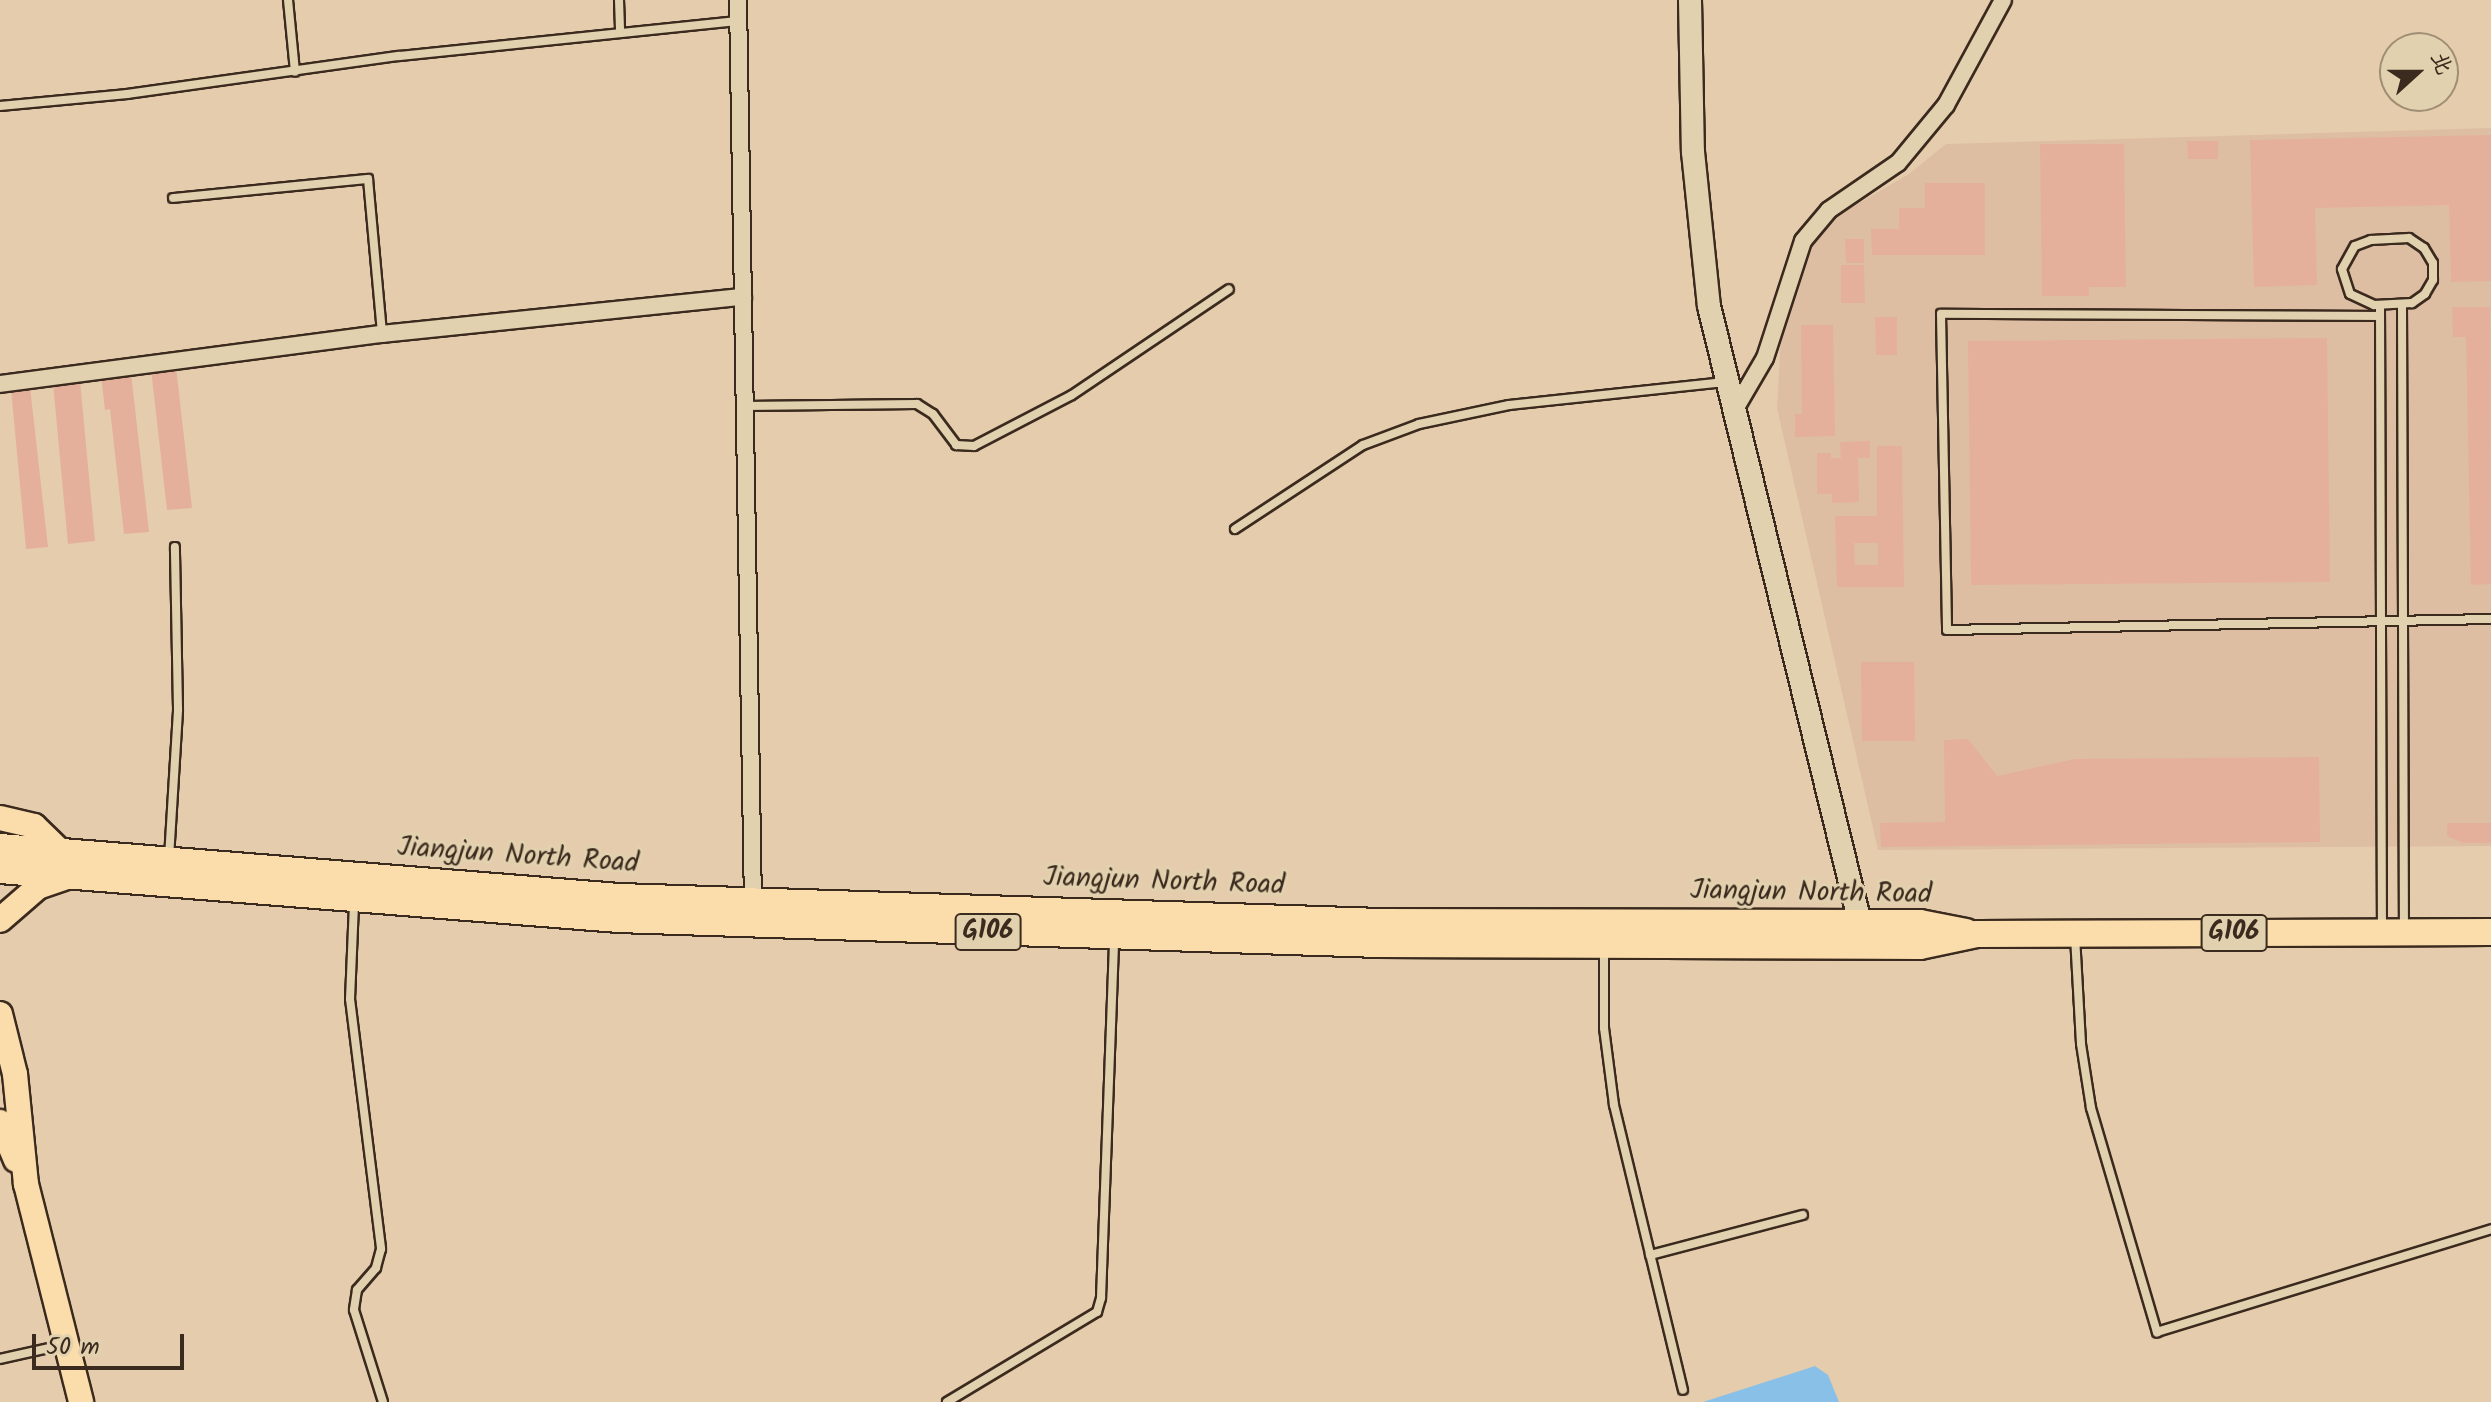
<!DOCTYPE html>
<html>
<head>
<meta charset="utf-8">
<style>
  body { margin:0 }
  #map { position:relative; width:2491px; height:1402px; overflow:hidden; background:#e5ccac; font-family:Kalam,"LXGW WenKai TC",sans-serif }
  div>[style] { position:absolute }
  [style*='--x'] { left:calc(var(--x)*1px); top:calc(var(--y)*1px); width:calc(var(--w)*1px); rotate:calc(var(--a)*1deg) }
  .built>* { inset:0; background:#debea2 }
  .water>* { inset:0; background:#89c0e7 }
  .building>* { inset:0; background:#e4b09b }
  .roads { filter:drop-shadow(2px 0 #3b2a1e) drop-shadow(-2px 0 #3b2a1e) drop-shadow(0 2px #3b2a1e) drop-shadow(0 -2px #3b2a1e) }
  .service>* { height:8px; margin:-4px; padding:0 4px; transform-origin:4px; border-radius:4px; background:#e2d1ae }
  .minor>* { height:16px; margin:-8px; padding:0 8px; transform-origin:8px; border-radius:8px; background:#e2d1ae }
  .secondary>* { height:22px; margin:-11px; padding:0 11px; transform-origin:11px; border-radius:11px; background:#e2d1ae }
  .primary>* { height:24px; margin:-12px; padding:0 12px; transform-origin:12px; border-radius:12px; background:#faddab }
  .trunk>* { height:26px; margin:-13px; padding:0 13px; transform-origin:13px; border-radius:13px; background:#faddab }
  span { translate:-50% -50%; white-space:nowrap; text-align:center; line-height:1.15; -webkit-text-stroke:6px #e2d1ae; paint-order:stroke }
  .shield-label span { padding:2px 6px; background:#e2d1ae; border:2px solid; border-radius:6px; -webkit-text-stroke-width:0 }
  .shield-label { font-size:26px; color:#3b2a1e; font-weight:700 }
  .street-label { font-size:28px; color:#3b2a1e }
  .north { position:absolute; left:2379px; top:32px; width:80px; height:80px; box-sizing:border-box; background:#e2d1ae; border:2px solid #9f8e74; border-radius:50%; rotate:69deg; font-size:22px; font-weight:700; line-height:32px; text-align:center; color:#3b2a1e }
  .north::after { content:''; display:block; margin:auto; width:28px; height:36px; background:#3b2a1e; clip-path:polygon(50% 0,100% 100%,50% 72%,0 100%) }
  .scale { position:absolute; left:32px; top:1334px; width:152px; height:36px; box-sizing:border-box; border:4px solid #3b2a1e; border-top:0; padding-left:10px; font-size:24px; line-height:28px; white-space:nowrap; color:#3b2a1e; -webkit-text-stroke:6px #e2d1ae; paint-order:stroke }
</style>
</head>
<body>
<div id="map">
  <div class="built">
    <div style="clip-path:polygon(2491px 128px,2491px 846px,1878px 850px,1777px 408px,1781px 336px,1808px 250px,1819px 236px,1842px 213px,1909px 174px,1946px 144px)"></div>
  </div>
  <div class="water">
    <div style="clip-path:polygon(1815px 1366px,1828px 1375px,1839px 1402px,1703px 1402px)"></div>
  </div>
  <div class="building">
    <div style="clip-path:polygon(2491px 135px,2491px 281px,2451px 282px,2449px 205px,2315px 208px,2317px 285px,2254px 287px,2250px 140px)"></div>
    <div style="clip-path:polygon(2187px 141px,2218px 141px,2218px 159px,2188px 159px)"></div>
    <div style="clip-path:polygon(2040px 144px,2124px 144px,2126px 287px,2089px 287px,2089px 296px,2042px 296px)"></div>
    <div style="clip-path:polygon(1925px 183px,1985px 183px,1985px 255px,1872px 255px,1871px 229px,1899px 229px,1899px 208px,1925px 208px)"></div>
    <div style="clip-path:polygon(1845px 239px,1864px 239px,1864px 263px,1846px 263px)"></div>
    <div style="clip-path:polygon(1841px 265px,1864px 265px,1865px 303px,1841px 303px)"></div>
    <div style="clip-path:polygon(2452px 307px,2490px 307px,2491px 584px,2471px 585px,2466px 337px,2453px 337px)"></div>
    <div style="clip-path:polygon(1875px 317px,1897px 317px,1897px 355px,1876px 355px)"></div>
    <div style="clip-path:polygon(1801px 325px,1833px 325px,1835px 436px,1795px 437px,1795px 414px,1802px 414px)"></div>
    <div style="clip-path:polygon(2327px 338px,2330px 582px,1971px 585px,1968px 341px)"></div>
    <div style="clip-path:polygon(176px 367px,192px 508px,167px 510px,151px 369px)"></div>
    <div style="clip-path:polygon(131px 373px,149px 532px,124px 534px,110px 409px,105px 410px,101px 376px)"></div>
    <div style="clip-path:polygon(80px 381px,95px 541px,68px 544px,53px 383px)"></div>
    <div style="clip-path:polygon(30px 387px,48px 547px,26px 549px,11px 389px)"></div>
    <div style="clip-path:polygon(1870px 441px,1870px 458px,1858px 458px,1859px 502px,1832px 503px,1832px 494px,1817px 494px,1817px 453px,1831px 453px,1831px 458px,1841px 458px,1840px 442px)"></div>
    <div style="clip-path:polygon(evenodd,1877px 446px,1902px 446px,1904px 587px,1837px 587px,1835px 516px,1877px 516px,1877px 446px,1854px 543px,1878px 543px,1878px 565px,1855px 565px,1854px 543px)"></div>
    <div style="clip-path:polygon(1861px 662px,1914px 662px,1915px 741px,1862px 741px)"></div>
    <div style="clip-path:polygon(1968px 739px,1997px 776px,2075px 759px,2319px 757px,2320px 842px,1881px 847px,1880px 823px,1945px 822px,1944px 740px)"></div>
    <div style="clip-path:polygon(2447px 823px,2491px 823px,2491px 843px,2463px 843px,2447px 836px)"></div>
  </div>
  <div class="roads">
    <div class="service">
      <div style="--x:288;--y:0;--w:72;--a:84.4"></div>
      <div style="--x:619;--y:0;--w:33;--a:88"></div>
      <div style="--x:0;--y:106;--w:128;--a:-5.4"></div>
      <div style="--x:127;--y:94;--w:275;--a:-8"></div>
      <div style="--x:399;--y:56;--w:341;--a:-5.9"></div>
      <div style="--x:173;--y:198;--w:196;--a:-5.6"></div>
      <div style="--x:368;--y:179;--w:156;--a:84.8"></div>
      <div style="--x:2409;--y:238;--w:18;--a:34"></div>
      <div style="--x:2424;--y:248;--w:17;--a:59"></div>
      <div style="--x:2433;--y:263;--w:17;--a:90"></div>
      <div style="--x:2433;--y:280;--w:16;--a:120"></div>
      <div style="--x:2425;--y:294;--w:16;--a:145"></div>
      <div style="--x:2412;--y:303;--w:38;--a:177"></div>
      <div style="--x:2374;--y:305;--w:26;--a:-155"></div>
      <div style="--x:2350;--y:294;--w:26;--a:-108"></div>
      <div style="--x:2342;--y:269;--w:26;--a:-61"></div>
      <div style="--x:2355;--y:246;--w:17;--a:-21"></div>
      <div style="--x:2371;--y:240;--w:38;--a:-3"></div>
      <div style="--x:2402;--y:304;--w:624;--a:89.82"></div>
      <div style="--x:2380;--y:305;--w:623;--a:89.82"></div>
      <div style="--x:2380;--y:316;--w:439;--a:-179.7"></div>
      <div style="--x:1941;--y:314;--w:316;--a:88.9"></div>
      <div style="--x:1947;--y:630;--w:544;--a:-1.16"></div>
      <div style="--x:745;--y:406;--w:172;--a:-0.7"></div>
      <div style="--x:917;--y:404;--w:19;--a:32"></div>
      <div style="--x:933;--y:414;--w:39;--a:53"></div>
      <div style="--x:956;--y:445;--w:18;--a:3"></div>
      <div style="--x:974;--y:446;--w:110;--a:-27.5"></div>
      <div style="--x:1072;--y:395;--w:189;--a:-34"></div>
      <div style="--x:1235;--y:529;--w:153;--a:-33.3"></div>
      <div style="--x:1363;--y:445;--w:60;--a:-20.6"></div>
      <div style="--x:1419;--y:424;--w:92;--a:-11.9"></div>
      <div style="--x:1509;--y:405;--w:217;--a:-6.1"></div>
      <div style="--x:169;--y:858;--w:149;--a:-86.5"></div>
      <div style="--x:178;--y:709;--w:162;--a:-91.1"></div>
      <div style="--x:354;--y:904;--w:95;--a:92.4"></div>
      <div style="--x:350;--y:999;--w:252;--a:82.9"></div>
      <div style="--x:381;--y:1249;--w:20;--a:105"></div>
      <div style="--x:376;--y:1268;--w:29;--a:131"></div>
      <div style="--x:357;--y:1290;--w:20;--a:99"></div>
      <div style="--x:354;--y:1310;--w:96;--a:72.5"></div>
      <div style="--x:2075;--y:936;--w:108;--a:86.8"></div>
      <div style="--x:2081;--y:1044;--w:65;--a:81.1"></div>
      <div style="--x:2091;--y:1108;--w:234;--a:73.6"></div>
      <div style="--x:2157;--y:1332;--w:350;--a:-17.1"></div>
      <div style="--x:1604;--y:950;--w:78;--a:90"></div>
      <div style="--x:1604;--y:1028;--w:78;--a:82.6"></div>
      <div style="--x:1614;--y:1105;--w:293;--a:76.4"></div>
      <div style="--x:1650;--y:1255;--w:158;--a:-14.7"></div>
      <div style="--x:0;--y:1359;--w:64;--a:-12.7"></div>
      <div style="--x:947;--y:1402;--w:175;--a:-31"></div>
      <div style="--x:1097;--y:1312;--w:15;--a:-74"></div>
      <div style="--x:1101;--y:1298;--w:358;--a:-87.9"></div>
    </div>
    <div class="minor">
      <div style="--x:738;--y:0;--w:902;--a:89.05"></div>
      <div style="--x:0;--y:384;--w:385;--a:-7.5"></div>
      <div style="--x:382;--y:334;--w:363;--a:-5.9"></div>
      <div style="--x:1734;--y:411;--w:61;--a:-59.7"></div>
      <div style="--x:1765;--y:358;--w:123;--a:-72"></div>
      <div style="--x:1803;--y:241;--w:40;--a:-50"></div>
      <div style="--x:1829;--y:210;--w:83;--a:-34.3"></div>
      <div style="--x:1898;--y:163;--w:75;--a:-50.4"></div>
      <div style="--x:1946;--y:105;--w:119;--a:-61.5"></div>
    </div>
    <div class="secondary">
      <div style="--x:1690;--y:0;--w:152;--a:88.9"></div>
      <div style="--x:1693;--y:152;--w:155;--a:84.1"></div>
      <div style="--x:1709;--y:306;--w:635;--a:76.25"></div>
    </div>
    <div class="primary">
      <div style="--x:0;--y:818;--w:35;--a:13"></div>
      <div style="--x:34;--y:826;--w:37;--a:44"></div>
      <div style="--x:0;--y:920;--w:50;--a:-41"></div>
      <div style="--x:38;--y:887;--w:34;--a:-19"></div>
      <div style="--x:0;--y:1014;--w:62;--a:76"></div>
      <div style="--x:15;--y:1074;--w:111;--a:84.3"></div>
      <div style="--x:26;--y:1184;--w:225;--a:75.8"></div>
      <div style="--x:0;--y:1122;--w:41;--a:67.2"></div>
    </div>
    <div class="trunk">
      <div style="--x:0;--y:847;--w:621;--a:4.62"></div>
      <div style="--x:619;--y:897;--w:760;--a:1.88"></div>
      <div style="--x:1379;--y:922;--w:541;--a:0.11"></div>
      <div style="--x:1920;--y:923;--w:47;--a:11.1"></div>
      <div style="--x:0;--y:870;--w:620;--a:4.53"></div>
      <div style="--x:618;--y:919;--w:760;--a:1.88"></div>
      <div style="--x:1378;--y:944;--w:542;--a:0.21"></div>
      <div style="--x:1920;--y:946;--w:58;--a:-11.9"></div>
      <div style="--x:1977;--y:934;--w:514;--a:-0.22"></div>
    </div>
  </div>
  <div class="shield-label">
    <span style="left:988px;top:932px">G106</span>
    <span style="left:2234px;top:933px">G106</span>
  </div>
  <div class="street-label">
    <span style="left:518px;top:856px;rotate:4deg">Jiangjun North Road</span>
    <span style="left:1164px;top:882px;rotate:2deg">Jiangjun North Road</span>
    <span style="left:1811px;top:893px;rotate:1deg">Jiangjun North Road</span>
  </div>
  <div class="north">北</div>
  <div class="scale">50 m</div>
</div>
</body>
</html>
